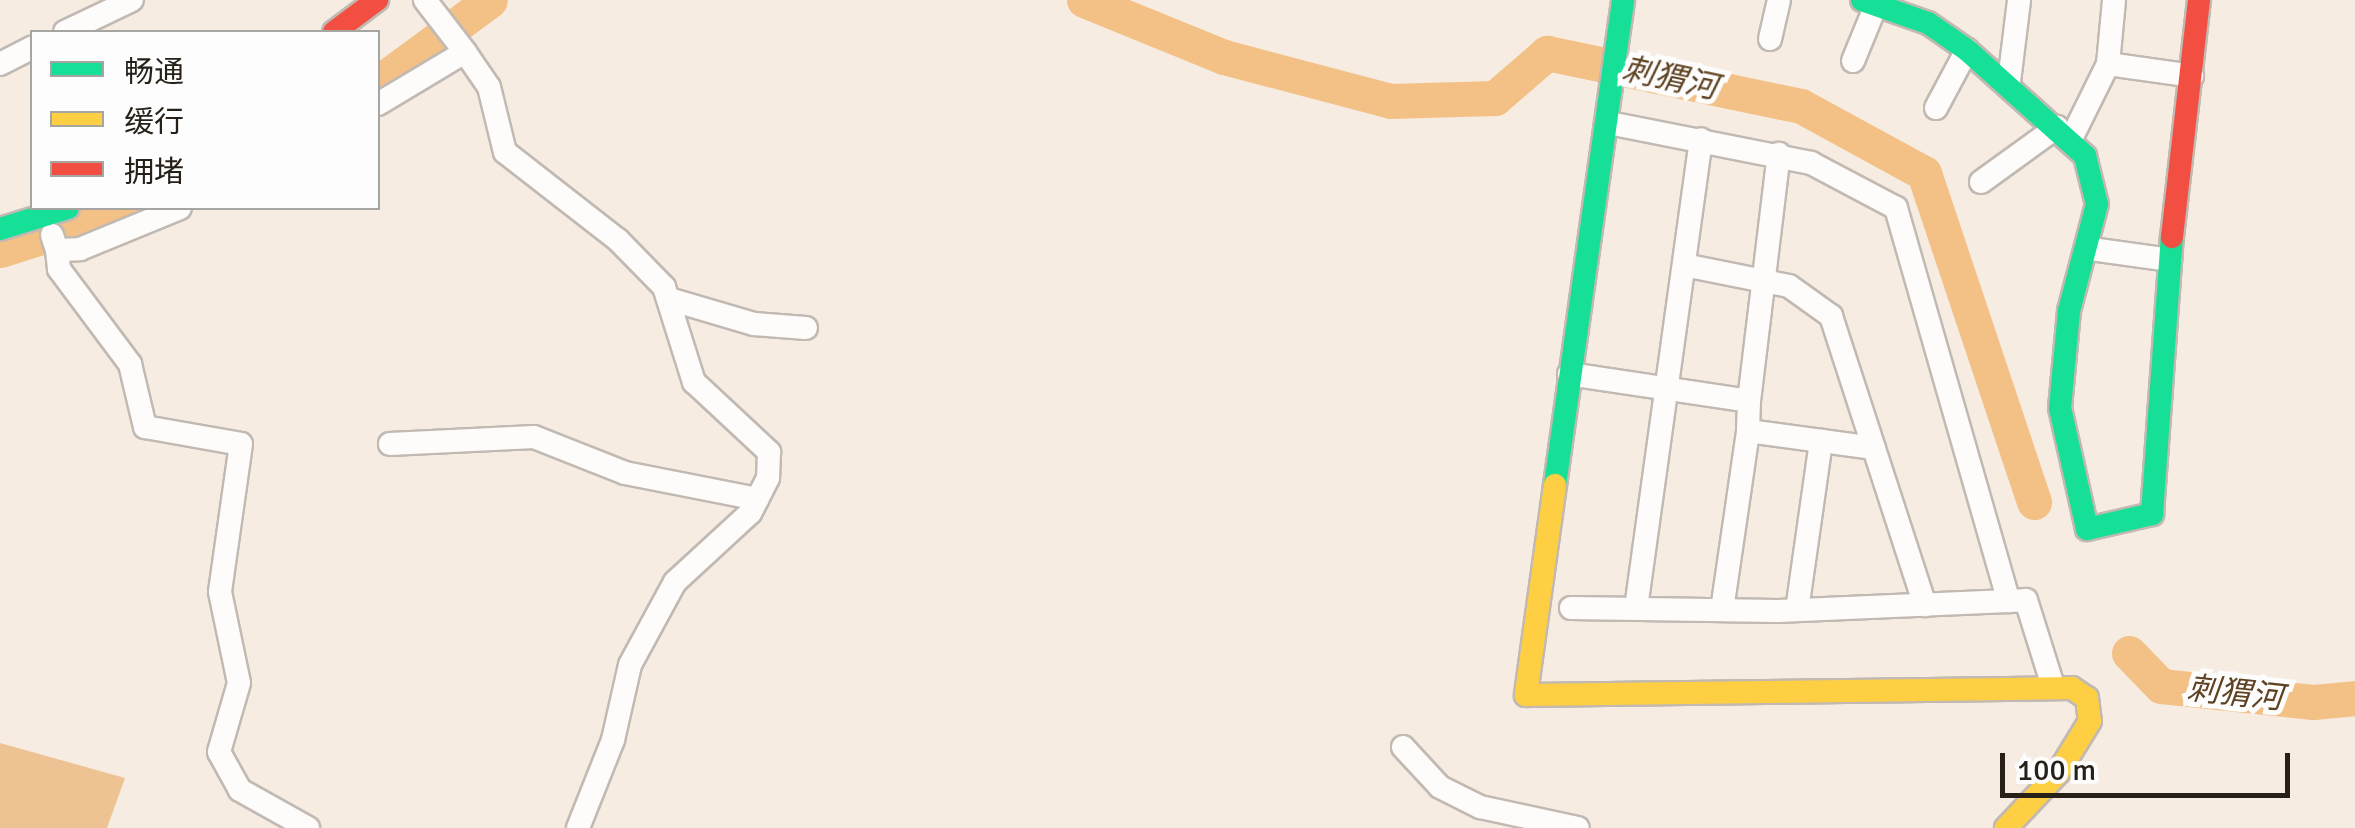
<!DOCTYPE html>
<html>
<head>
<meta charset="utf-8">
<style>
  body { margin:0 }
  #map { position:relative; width:2355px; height:828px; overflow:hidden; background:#f6ece2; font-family:Signika,"Noto Sans SC",sans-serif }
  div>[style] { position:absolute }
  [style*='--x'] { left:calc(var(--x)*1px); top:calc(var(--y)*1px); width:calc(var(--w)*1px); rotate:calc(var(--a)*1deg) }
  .forest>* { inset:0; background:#edc393 }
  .river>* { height:35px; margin:-17.5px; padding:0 17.5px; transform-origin:17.5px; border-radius:17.5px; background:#f3c086 }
  .roads { filter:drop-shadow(2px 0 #c1b9b2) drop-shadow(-2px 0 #c1b9b2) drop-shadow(0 2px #c1b9b2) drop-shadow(0 -2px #c1b9b2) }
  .street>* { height:22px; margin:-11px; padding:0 11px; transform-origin:11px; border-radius:11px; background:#fefcfb }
  .fast>* { height:22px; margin:-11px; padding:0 11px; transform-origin:11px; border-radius:11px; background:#16e098 }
  .slow>* { height:22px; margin:-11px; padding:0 11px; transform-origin:11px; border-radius:11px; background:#ffcf43 }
  .jam>* { height:22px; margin:-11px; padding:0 11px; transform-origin:11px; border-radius:11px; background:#f24e42 }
  span { translate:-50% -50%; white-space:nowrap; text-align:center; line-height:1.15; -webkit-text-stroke:10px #fdfdfd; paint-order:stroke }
  .water-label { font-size:32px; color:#5f4221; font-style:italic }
  .legend { position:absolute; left:30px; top:30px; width:350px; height:180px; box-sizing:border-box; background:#fdfdfd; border:2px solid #a7a5a2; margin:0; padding:12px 18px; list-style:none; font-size:30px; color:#262019 }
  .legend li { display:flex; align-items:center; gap:20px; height:50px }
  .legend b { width:50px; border:2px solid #a7a5a2 }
  .scale { position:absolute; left:2000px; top:753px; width:290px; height:45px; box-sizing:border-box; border:5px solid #262019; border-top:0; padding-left:12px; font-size:30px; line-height:35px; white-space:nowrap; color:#262019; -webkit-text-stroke:8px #fdfdfd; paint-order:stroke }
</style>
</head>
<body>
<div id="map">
  <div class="forest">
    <div style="clip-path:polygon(0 743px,125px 778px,107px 828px,0 828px)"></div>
  </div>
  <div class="river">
    <div style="--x:1084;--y:0;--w:151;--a:22.2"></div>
    <div style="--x:1224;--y:57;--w:172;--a:14.8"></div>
    <div style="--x:1390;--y:101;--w:105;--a:-1.6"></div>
    <div style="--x:1495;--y:98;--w:69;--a:-40.9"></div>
    <div style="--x:1547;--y:53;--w:259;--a:11.8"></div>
    <div style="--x:1801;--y:106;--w:140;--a:28.6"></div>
    <div style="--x:1924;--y:173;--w:347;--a:71.5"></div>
    <div style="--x:378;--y:83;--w:139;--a:-36.5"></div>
    <div style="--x:0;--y:250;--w:140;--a:-17.4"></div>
    <div style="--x:2129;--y:653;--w:46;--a:45.9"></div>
    <div style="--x:2161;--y:686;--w:153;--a:6"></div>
    <div style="--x:2313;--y:702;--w:42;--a:-5.4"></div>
  </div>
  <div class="roads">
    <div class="street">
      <div style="--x:425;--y:0;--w:66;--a:52.4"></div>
      <div style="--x:65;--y:32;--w:74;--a:-25.5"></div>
      <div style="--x:1770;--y:39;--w:40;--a:-77"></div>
      <div style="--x:1853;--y:61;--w:61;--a:-67.7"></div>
      <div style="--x:0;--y:64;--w:36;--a:-27"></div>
      <div style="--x:2108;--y:64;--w:85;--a:8.1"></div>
      <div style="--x:2009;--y:82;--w:83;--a:-83"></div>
      <div style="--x:378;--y:104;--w:101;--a:-30.9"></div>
      <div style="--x:465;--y:52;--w:42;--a:55.6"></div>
      <div style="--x:489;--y:87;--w:67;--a:76.2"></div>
      <div style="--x:505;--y:152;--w:143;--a:37.9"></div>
      <div style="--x:618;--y:240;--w:66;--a:45.6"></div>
      <div style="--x:664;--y:287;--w:100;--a:72.5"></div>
      <div style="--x:694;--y:382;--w:103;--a:43"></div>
      <div style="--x:769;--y:452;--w:26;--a:92"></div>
      <div style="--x:768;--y:478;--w:39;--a:117"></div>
      <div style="--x:750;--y:513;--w:102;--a:137.4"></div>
      <div style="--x:675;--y:582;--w:94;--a:118.5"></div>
      <div style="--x:630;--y:665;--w:77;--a:102.8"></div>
      <div style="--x:613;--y:740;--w:95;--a:111.7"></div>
      <div style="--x:1936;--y:108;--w:66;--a:-61.9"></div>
      <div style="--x:1609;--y:123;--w:206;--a:11.2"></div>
      <div style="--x:1811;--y:163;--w:96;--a:27.9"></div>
      <div style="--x:1896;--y:208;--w:409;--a:74"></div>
      <div style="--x:2070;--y:141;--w:86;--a:-63.7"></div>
      <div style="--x:2108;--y:64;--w:64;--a:-84.6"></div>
      <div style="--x:1981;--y:182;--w:94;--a:-35.9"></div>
      <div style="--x:52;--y:235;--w:16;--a:72"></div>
      <div style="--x:57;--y:250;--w:23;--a:-2"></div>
      <div style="--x:80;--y:249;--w:108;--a:-22.3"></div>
      <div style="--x:2091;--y:249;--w:80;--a:7.9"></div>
      <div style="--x:57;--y:250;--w:19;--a:84"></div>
      <div style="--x:59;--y:269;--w:119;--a:53.2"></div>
      <div style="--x:130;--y:364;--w:65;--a:76.6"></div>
      <div style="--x:145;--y:427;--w:97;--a:10"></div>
      <div style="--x:241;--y:444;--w:149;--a:98.1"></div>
      <div style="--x:220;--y:592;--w:93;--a:78.2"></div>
      <div style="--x:239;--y:683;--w:72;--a:106.2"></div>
      <div style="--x:219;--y:752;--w:43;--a:61.1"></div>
      <div style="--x:240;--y:790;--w:78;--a:29.2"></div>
      <div style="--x:1684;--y:265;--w:107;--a:11.3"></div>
      <div style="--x:1789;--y:286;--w:52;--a:35.5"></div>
      <div style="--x:1831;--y:316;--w:304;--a:72"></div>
      <div style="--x:669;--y:299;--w:89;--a:16.4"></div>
      <div style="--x:754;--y:324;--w:52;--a:4.4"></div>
      <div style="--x:1569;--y:374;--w:182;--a:8.5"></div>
      <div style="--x:1749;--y:401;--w:30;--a:92"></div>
      <div style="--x:1748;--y:431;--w:127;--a:7.7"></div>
      <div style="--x:1749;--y:401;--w:249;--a:-83.1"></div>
      <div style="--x:390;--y:444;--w:144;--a:-2.8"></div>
      <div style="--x:534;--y:437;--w:98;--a:21.6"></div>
      <div style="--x:625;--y:473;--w:135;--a:11.1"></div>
      <div style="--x:1571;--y:608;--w:207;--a:0.8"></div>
      <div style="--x:1778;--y:611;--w:248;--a:-2.5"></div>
      <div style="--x:2026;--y:600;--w:90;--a:72.6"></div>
      <div style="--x:1636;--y:608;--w:473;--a:-82.1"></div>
      <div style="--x:1722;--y:610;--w:181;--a:-81.7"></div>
      <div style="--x:1797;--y:610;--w:171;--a:-81.9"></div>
      <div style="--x:1403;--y:747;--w:54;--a:47.2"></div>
      <div style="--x:1440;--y:787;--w:45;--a:26.6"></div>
      <div style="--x:1480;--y:807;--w:100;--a:12.1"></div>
    </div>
    <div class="fast">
      <div style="--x:1862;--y:0;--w:70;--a:19.2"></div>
      <div style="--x:1928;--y:23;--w:47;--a:34.7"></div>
      <div style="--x:1967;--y:50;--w:159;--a:41.9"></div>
      <div style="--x:2085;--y:156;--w:49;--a:76"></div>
      <div style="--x:2097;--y:204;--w:111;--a:104.7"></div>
      <div style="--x:2069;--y:311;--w:97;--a:95.3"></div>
      <div style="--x:2060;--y:408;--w:124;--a:77.4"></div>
      <div style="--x:2087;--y:529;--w:67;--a:-13"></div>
      <div style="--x:2152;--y:514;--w:278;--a:-85.9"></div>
      <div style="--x:0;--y:229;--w:71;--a:-17.2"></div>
      <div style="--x:1555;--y:485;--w:490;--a:-82"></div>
    </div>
    <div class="slow">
      <div style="--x:1555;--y:485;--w:212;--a:97.9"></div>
      <div style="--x:1526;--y:695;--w:546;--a:-0.73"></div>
      <div style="--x:2072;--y:688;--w:18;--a:34"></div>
      <div style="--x:2087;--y:698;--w:23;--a:83"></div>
      <div style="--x:2090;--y:721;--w:61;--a:121.6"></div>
      <div style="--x:2058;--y:773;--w:76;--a:133.4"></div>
    </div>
    <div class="jam">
      <div style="--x:334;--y:32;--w:54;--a:-36.7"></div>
      <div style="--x:2172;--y:237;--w:239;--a:-83.5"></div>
    </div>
  </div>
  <div class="water-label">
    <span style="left:1670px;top:79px;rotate:12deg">刺猬河</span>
    <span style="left:2235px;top:694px;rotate:6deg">刺猬河</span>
  </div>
  <ul class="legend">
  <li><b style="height:12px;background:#16e098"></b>畅通</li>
  <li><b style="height:12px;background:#ffcf43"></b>缓行</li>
  <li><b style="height:12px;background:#f24e42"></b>拥堵</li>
  </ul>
  <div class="scale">100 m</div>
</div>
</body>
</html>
